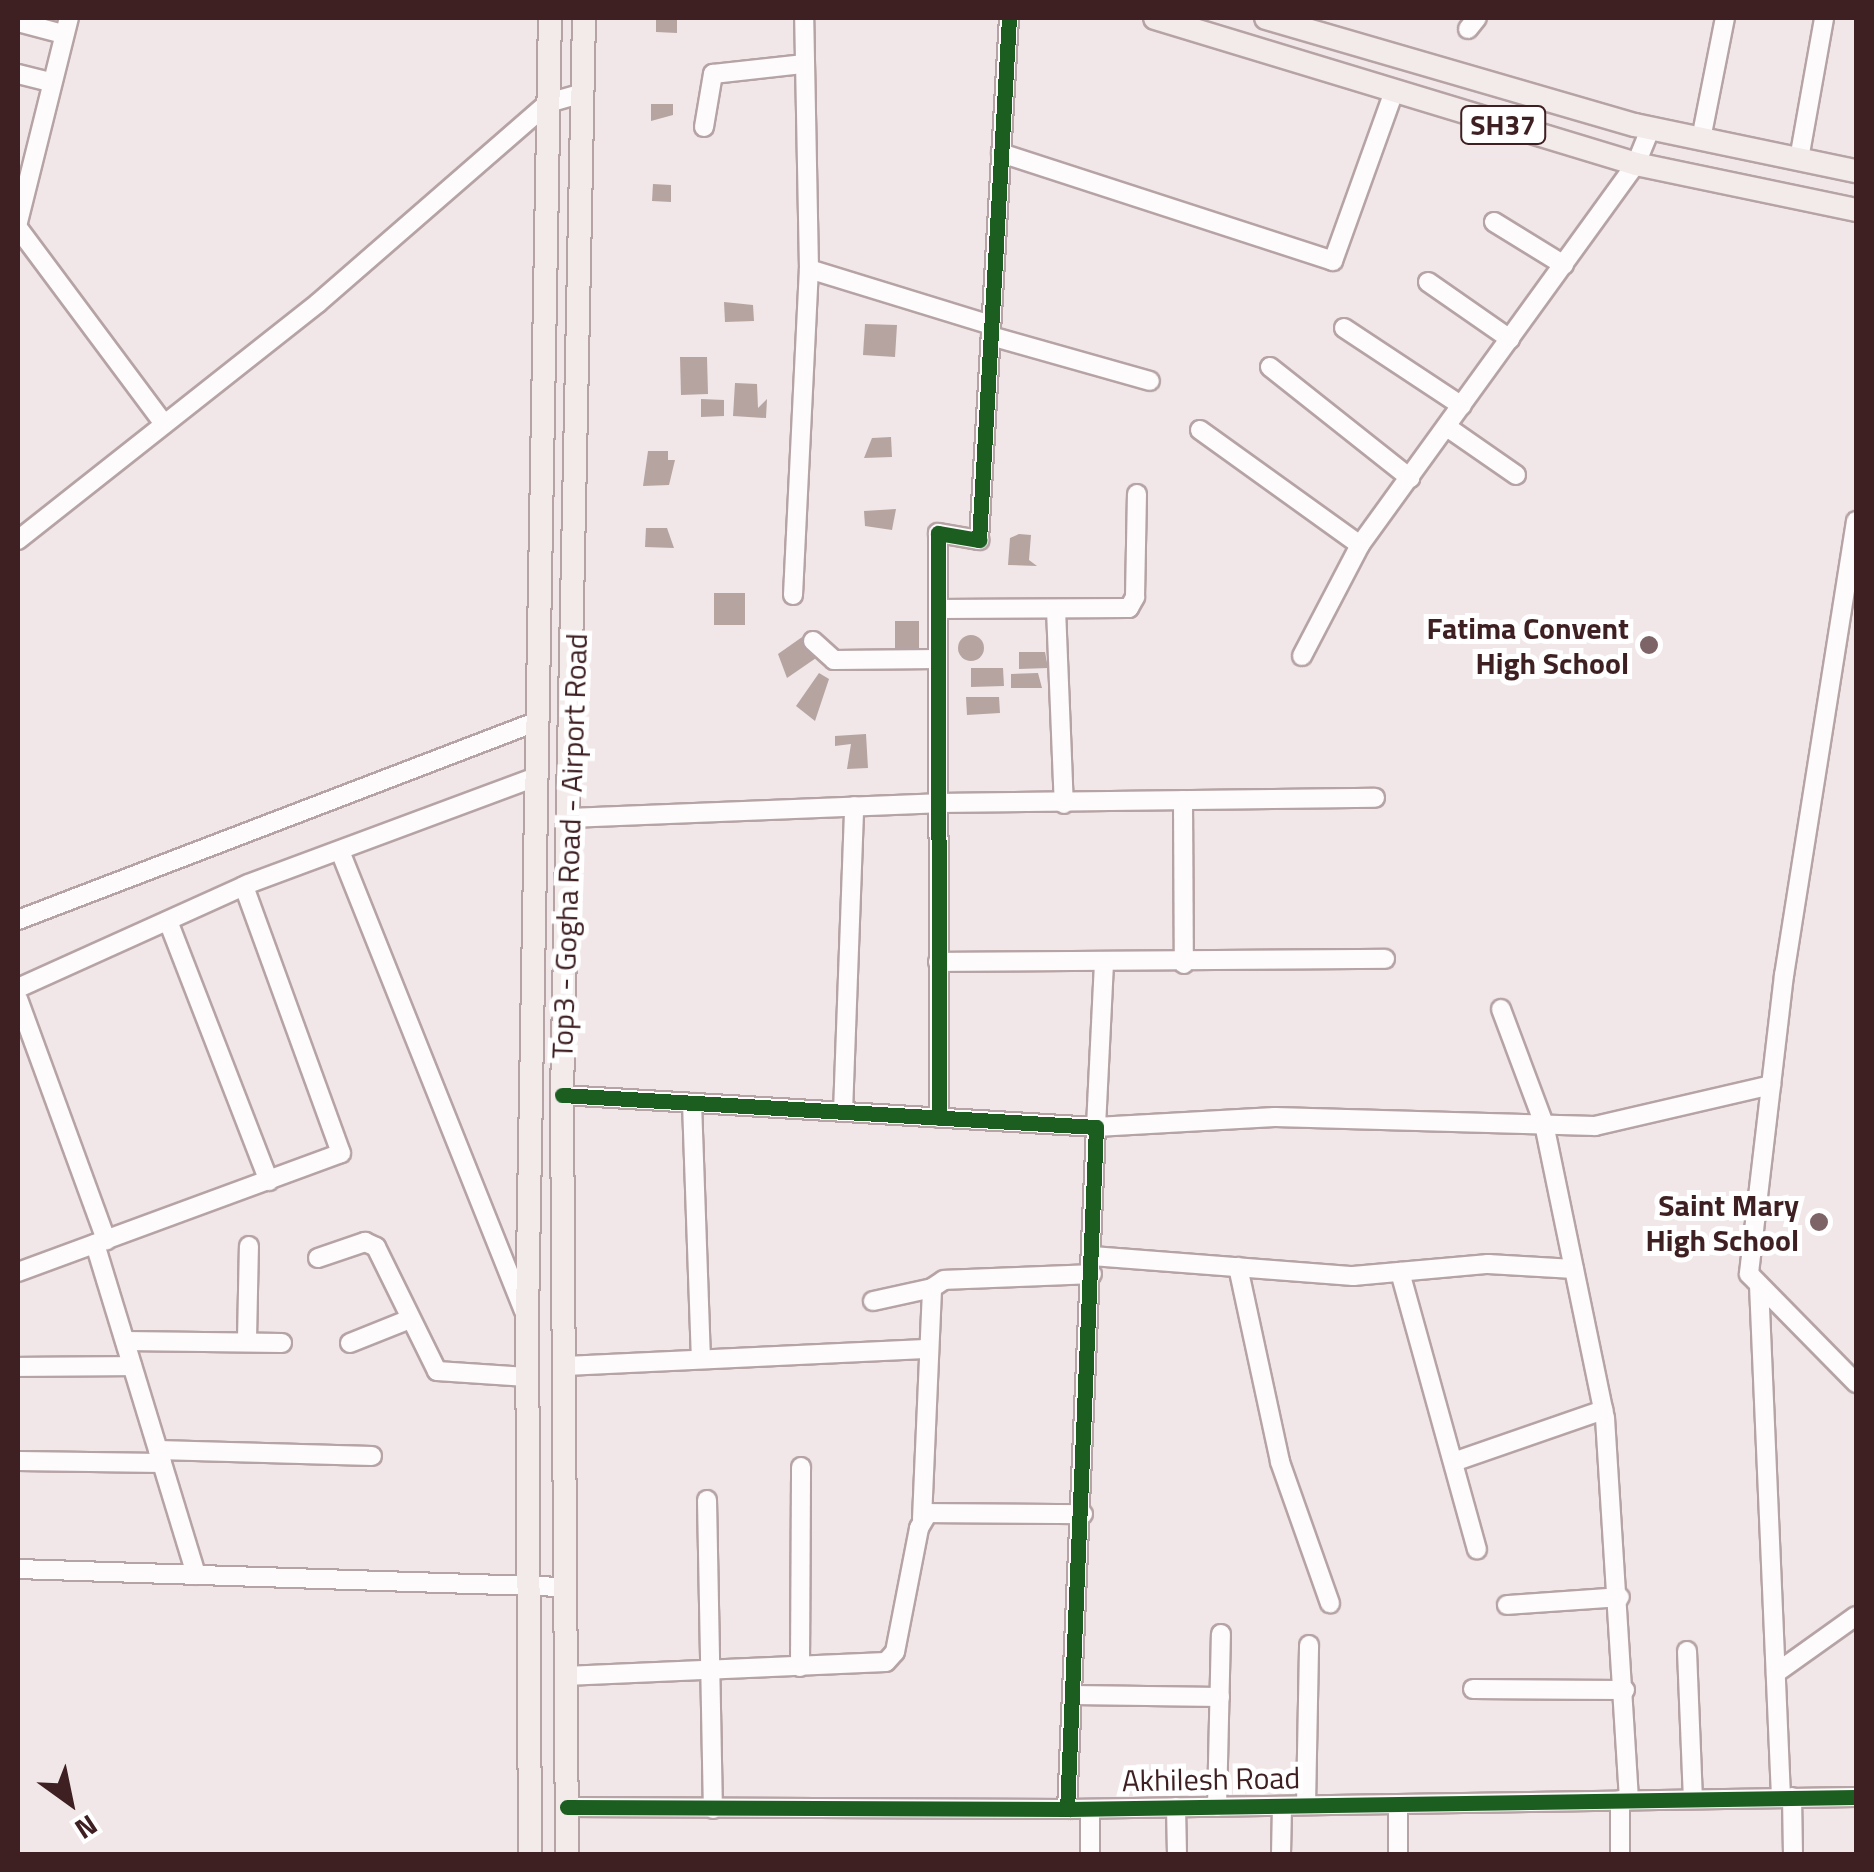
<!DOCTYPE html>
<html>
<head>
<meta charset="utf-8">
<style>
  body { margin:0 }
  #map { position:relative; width:1874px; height:1872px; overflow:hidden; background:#f1e7e8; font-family:"Titillium Web",sans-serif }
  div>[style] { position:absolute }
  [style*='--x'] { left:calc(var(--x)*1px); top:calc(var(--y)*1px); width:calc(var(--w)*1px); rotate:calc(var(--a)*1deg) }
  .building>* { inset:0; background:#b6a4a1 }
  .round { border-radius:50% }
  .roads { filter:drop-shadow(2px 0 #b6a3a5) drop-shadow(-2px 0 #b6a3a5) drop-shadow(0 2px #b6a3a5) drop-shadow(0 -2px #b6a3a5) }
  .minor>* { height:18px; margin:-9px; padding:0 9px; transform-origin:9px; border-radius:9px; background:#fdfbfc }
  .major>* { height:22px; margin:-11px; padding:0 11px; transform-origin:11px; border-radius:11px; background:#f3eaea }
  .cycleway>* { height:15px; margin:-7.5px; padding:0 7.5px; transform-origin:7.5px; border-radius:7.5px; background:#1b5e20 }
  .dots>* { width:28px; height:28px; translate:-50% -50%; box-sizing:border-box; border:5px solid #fff; border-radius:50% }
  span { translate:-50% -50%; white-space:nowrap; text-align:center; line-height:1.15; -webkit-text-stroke:10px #fff; paint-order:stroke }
  .shield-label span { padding:2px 8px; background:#fff; border:2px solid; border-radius:8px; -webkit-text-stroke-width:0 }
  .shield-label { font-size:28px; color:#3e1f22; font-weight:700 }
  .poi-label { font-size:30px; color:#3e1f22; font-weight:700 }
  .right { translate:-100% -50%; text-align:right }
  .street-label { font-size:30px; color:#3e1f22 }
  .frame { position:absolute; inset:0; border:20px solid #3e1f22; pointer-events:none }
  .north { position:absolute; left:20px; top:1752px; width:100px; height:100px; -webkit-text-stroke:8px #fff; paint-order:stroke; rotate:147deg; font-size:28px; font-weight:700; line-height:40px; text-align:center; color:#3e1f22 }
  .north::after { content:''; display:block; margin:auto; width:35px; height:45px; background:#3e1f22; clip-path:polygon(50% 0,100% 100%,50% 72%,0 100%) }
</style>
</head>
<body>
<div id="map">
  <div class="building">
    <div style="clip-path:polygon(656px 18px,677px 18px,677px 33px,656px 32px)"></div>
    <div style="clip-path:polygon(651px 104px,673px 104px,673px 115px,651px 121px)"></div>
    <div style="clip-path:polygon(653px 184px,671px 185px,671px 202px,652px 201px)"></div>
    <div style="clip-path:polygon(724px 302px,753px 305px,754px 321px,725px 322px)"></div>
    <div style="clip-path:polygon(865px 324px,897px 325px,895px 357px,863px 355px)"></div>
    <div style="clip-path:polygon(680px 357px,707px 357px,708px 394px,681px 395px)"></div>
    <div style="clip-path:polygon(735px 383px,757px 384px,758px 408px,767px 399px,766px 418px,733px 416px)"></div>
    <div style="clip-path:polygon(701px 399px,724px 400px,724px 416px,701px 417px)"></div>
    <div style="clip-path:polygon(891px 437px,892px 457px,864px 458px,872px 438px)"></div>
    <div style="clip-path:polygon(648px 451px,668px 451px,668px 460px,675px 460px,669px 485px,643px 486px)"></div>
    <div style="clip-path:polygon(896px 509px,892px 530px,865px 526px,864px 511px)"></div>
    <div style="clip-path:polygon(646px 528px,667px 528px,674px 548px,645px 547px)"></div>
    <div style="clip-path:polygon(1019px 534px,1031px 535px,1029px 560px,1037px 566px,1008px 565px,1010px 538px)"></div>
    <div style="clip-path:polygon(714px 593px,745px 593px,745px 625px,714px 625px)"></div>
    <div style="clip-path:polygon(895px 621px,919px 621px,919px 650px,895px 651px)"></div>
    <div class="round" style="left:958px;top:635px;width:26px;height:26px"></div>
    <div style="clip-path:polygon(805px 635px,819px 656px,787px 678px,778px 654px)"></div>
    <div style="clip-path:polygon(1019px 652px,1045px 652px,1048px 668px,1019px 669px)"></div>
    <div style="clip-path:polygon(971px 668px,1003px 668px,1004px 686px,971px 687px)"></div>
    <div style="clip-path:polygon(819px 673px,829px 679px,815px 721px,796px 706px)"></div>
    <div style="clip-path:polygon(1038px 673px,1042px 688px,1011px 688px,1011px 674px)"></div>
    <div style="clip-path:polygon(966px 697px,999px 697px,1000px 713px,967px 715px)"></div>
    <div style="clip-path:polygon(866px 734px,868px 768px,847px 769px,851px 744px,835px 746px,835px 736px)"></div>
  </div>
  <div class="roads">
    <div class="minor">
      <div style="--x:18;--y:22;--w:47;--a:14.9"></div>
      <div style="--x:1468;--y:29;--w:14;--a:-51"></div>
      <div style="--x:18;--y:74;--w:32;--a:14"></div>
      <div style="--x:704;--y:127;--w:54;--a:-80.4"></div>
      <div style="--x:713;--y:74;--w:92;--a:-6.3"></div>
      <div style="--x:1701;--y:139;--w:123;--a:-78.8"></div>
      <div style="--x:1001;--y:153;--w:349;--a:18"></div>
      <div style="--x:1333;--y:261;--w:180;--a:-70.2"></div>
      <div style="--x:1799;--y:159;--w:143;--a:-79.9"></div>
      <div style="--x:18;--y:222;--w:210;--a:-76"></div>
      <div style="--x:1494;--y:222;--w:82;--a:31.6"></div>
      <div style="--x:18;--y:228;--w:244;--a:53.3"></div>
      <div style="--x:809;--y:269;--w:190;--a:17.1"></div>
      <div style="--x:1428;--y:282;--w:100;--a:34.8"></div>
      <div style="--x:1344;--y:328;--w:141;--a:33.5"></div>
      <div style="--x:991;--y:336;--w:165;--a:15.8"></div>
      <div style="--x:1270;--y:367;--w:179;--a:38.4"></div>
      <div style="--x:1447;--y:427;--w:84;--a:34.8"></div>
      <div style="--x:1200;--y:430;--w:197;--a:35.7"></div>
      <div style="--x:1856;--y:521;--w:460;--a:99"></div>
      <div style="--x:1784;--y:975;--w:301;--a:96.7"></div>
      <div style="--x:1749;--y:1274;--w:153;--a:45.5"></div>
      <div style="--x:18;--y:540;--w:382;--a:-38.3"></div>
      <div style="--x:318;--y:303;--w:305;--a:-41"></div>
      <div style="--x:548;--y:103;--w:37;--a:-16"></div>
      <div style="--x:793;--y:595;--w:326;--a:-87.2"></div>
      <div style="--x:809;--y:269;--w:251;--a:-91.1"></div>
      <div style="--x:938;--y:609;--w:191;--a:-0.3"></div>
      <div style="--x:1129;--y:608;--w:13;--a:-61"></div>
      <div style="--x:1135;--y:597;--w:103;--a:-88.9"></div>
      <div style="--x:1056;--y:609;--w:195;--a:87.7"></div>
      <div style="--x:813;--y:641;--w:28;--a:42"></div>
      <div style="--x:834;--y:660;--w:104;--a:-0.6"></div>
      <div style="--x:1302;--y:656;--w:125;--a:-62.4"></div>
      <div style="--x:1360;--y:545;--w:470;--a:-54.1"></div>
      <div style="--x:1636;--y:164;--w:38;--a:-68"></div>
      <div style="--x:1183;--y:800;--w:164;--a:89.7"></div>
      <div style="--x:569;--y:818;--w:369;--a:-2.3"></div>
      <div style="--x:938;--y:803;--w:437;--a:-0.7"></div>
      <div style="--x:340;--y:851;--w:495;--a:68.2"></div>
      <div style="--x:18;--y:920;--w:557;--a:-20.94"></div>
      <div style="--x:168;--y:921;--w:279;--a:68.8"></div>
      <div style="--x:938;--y:962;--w:447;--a:-0.4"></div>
      <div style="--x:1104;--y:963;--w:164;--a:92.8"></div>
      <div style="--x:1096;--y:1127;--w:179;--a:-3.2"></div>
      <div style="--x:1275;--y:1117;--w:320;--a:1.6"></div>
      <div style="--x:1595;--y:1126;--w:181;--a:-13.1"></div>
      <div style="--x:18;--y:988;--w:252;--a:-24.3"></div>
      <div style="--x:248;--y:884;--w:307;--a:-20.4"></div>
      <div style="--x:18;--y:999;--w:257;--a:69.9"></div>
      <div style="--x:1501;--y:1009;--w:123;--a:69.5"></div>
      <div style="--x:1544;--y:1124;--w:300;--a:78.3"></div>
      <div style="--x:1605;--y:1418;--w:383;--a:86.4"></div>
      <div style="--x:562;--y:1095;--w:535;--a:3.43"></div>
      <div style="--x:1096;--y:1127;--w:683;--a:92.43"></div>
      <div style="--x:692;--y:1103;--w:256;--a:88"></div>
      <div style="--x:843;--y:1112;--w:306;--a:-87.9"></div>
      <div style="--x:939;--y:1118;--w:585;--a:-90.1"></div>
      <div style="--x:938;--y:533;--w:42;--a:9.7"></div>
      <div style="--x:979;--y:540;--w:523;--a:-86.71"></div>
      <div style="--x:95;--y:1244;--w:346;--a:73"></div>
      <div style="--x:1092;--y:1256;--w:262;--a:4.4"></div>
      <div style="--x:1353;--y:1276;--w:136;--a:-5.1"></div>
      <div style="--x:1488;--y:1264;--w:86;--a:3.3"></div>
      <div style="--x:318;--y:1258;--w:50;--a:-18.8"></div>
      <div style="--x:365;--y:1242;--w:12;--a:24"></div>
      <div style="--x:376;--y:1247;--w:138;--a:63.8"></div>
      <div style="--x:437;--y:1371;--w:90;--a:3.8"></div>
      <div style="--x:1238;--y:1267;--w:199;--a:77.8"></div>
      <div style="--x:1280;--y:1462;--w:150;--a:70.5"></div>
      <div style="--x:18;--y:1272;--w:344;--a:-20.2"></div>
      <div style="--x:341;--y:1153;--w:284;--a:-110"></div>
      <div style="--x:1400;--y:1272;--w:288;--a:74.5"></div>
      <div style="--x:1759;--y:1285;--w:513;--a:87.54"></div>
      <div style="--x:873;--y:1301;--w:60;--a:-12.4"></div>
      <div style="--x:247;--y:1339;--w:93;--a:-88.8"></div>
      <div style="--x:125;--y:1341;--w:157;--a:0.7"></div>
      <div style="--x:350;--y:1343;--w:65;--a:-21.8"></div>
      <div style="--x:564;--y:1366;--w:363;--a:-2.7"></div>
      <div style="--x:18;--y:1367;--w:114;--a:-0.5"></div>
      <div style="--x:158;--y:1450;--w:214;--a:1.6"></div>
      <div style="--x:18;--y:1461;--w:144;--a:0.8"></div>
      <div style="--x:1456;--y:1461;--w:156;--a:-19.1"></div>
      <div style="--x:707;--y:1500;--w:309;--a:88.9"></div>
      <div style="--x:922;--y:1519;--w:231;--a:-87.5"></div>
      <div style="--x:932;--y:1288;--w:14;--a:-34"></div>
      <div style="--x:944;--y:1280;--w:148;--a:-2.3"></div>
      <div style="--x:18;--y:1569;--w:546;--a:1.89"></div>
      <div style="--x:1507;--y:1605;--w:113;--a:-4"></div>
      <div style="--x:1687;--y:1651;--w:148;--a:87.7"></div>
      <div style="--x:800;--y:1667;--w:200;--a:-89.7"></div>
      <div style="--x:1776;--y:1673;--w:98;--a:-35.5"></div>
      <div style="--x:565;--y:1676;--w:321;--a:-2.5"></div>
      <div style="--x:886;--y:1662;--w:13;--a:-48"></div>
      <div style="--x:895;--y:1652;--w:126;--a:-79"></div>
      <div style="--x:919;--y:1528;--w:17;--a:-59"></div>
      <div style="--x:928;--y:1513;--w:155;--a:0.4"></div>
      <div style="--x:1473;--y:1689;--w:152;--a:0.4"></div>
      <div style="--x:1073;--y:1695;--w:147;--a:0.8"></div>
      <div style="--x:1792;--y:1797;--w:57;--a:89"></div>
      <div style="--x:1620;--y:1800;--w:54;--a:90"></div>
      <div style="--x:1398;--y:1804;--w:50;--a:90"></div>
      <div style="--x:1306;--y:1805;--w:160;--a:-88.9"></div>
      <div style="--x:567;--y:1807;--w:500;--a:0.23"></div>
      <div style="--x:1067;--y:1809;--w:789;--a:-0.87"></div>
      <div style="--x:1176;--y:1807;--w:47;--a:88.8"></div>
      <div style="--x:1217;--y:1807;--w:173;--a:-88.7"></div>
      <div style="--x:1090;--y:1854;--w:45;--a:-90"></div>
      <div style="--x:1281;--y:1854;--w:48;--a:-88.8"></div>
    </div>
    <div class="major">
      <div style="--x:1155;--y:18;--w:503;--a:16.88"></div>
      <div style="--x:1636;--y:164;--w:225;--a:11.8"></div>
      <div style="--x:1266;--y:18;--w:384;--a:16.2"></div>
      <div style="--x:1635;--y:125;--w:226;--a:11.8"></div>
      <div style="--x:530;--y:1854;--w:536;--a:-90.32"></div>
      <div style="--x:527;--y:1318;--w:1300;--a:-88.99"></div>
      <div style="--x:567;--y:1854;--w:759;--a:-90.38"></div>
      <div style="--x:562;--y:1095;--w:1077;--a:-88.83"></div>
    </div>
  </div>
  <div class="cycleway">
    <div style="--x:562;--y:1095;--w:535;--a:3.43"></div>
    <div style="--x:1096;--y:1127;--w:683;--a:92.43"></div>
    <div style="--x:939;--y:1118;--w:585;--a:-90.1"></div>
    <div style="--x:938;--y:533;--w:42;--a:9.7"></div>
    <div style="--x:979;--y:540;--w:523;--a:-86.71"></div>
    <div style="--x:567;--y:1807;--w:500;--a:0.23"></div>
    <div style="--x:1067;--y:1809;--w:789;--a:-0.87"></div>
  </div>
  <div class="dots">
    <div style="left:1649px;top:645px;background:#7d6567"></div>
    <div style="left:1819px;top:1222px;background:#7d6567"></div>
  </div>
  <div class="shield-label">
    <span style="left:1503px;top:125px">SH37</span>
  </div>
  <div class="poi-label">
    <span class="right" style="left:1629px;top:645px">Fatima Convent<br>High School</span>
    <span class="right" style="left:1799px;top:1222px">Saint Mary<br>High School</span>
  </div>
  <div class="street-label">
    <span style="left:569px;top:846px;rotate:-88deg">Top3 - Gogha Road - Airport Road</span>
    <span style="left:1211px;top:1779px;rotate:-1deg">Akhilesh Road</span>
  </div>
  <div class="frame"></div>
  <div class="north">N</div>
</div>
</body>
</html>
